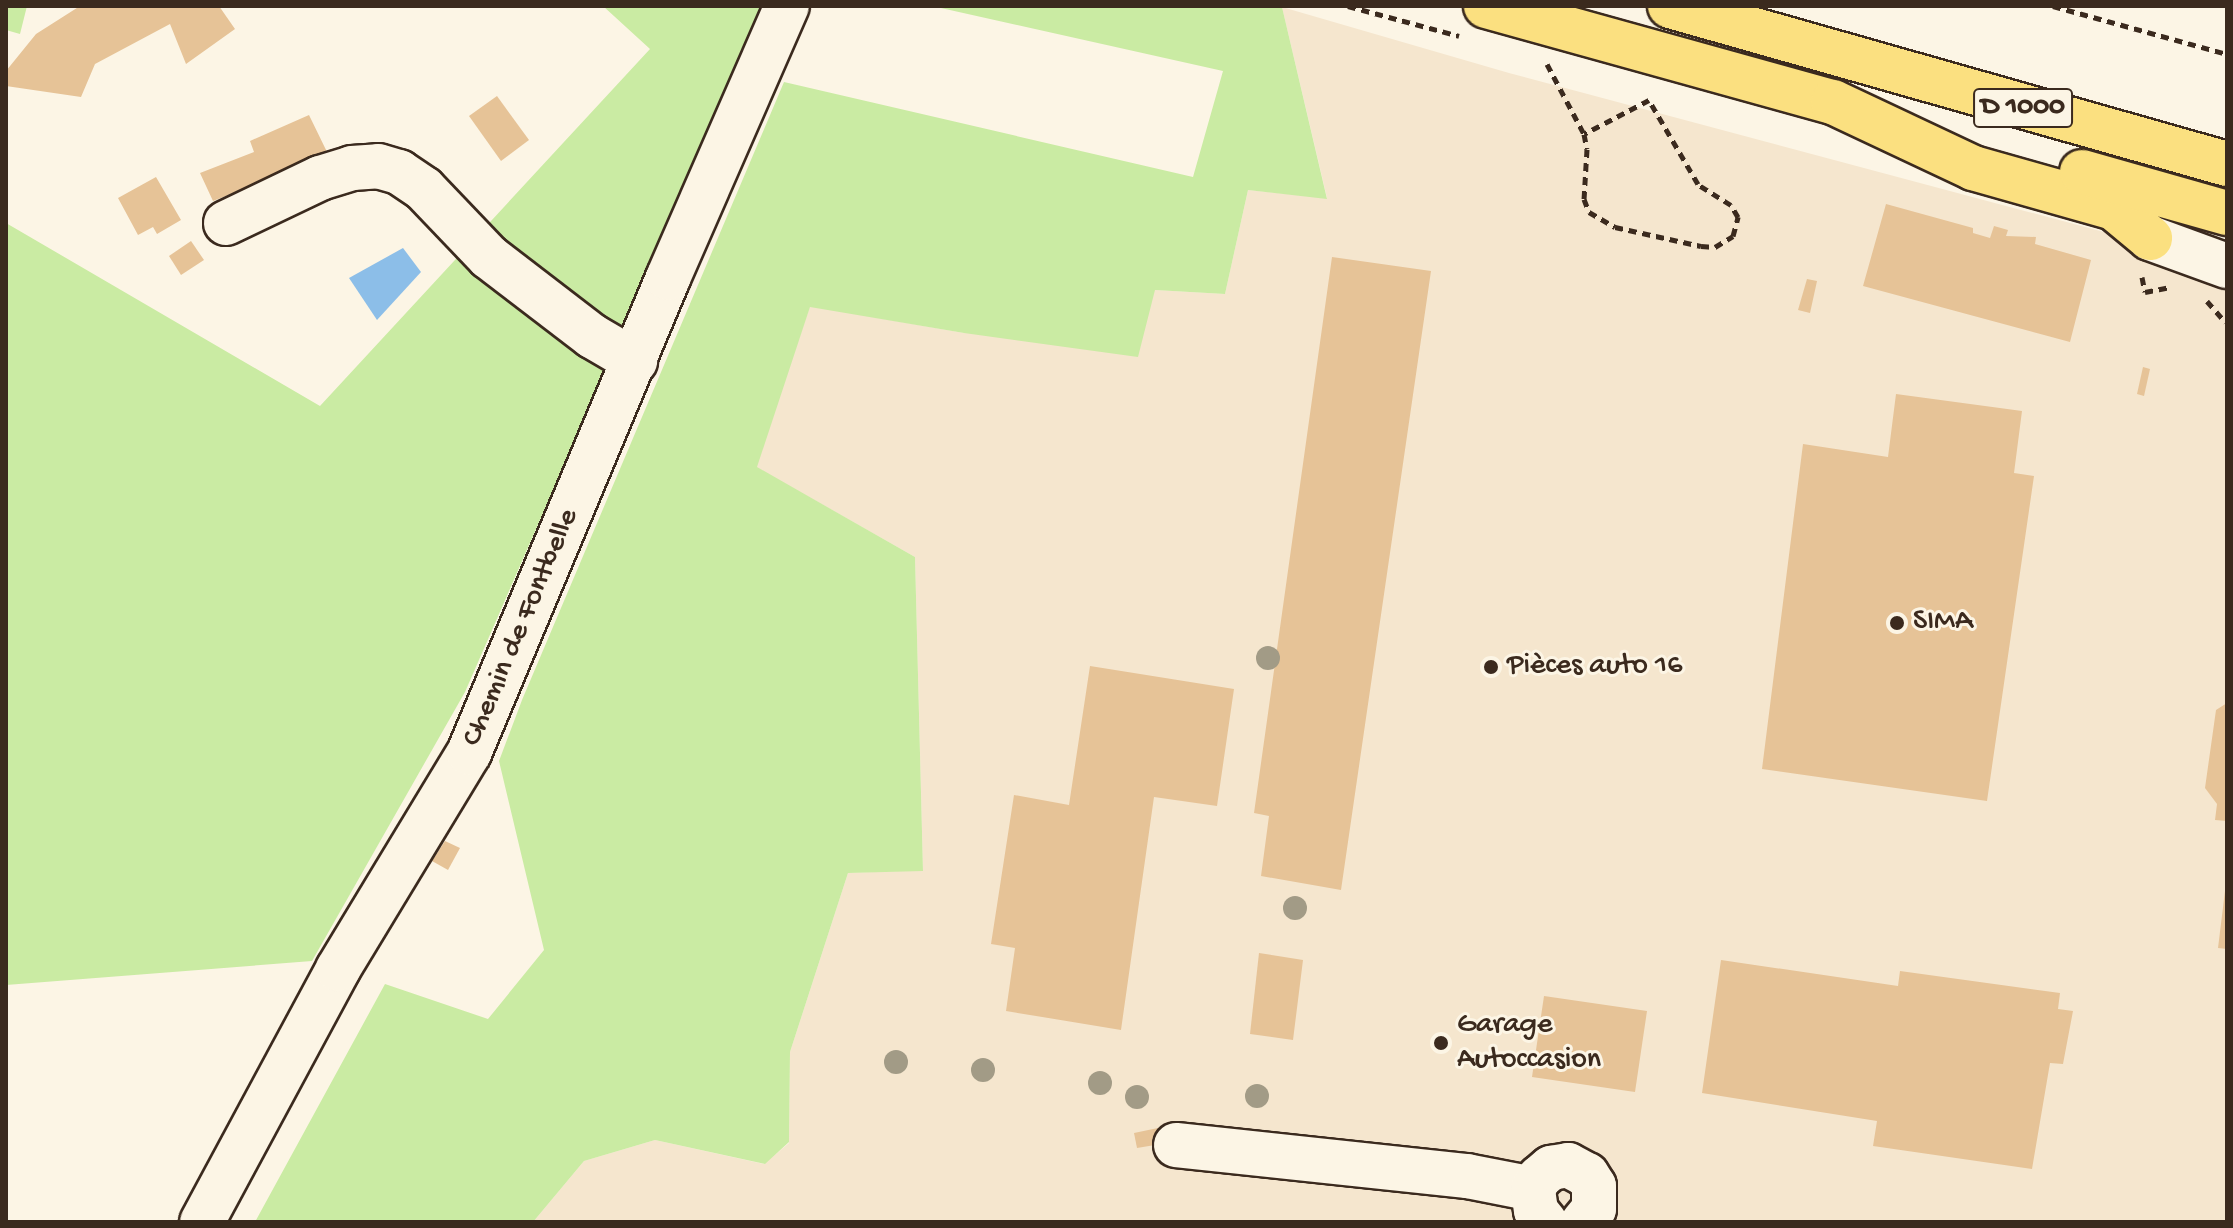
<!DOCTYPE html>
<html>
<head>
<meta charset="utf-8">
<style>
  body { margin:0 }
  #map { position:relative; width:2233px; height:1228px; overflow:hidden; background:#fcf5e5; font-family:"Gochi Hand",sans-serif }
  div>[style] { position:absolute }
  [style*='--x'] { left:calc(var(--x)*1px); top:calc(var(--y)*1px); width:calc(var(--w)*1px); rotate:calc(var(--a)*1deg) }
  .built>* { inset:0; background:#f5e6ce }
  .green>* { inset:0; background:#caeba3 }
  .water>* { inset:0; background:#8cbee8 }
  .building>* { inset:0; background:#e6c397 }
  .path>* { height:5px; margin-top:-2.5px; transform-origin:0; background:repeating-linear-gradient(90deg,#3b2a1e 0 8px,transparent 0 14px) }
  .roads { filter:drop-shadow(2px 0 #3b2a1e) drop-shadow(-2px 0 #3b2a1e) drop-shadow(0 2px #3b2a1e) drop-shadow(0 -2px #3b2a1e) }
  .minor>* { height:44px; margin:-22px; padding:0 22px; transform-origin:22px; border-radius:22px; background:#fcf5e5 }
  .major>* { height:44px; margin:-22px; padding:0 22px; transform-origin:22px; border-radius:22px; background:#fbe080 }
  .trees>* { width:24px; height:24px; margin:-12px; border-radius:50%; background:#a29b86 }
  .dots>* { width:22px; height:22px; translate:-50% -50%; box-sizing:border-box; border:4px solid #fcf5e5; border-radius:50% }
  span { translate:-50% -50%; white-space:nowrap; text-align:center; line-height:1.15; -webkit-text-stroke:6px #fcf5e5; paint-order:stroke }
  .shield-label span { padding:2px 6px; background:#fcf5e5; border:2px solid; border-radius:6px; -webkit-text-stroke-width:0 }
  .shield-label { font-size:28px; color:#3b2a1e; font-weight:700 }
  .poi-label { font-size:30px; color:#3b2a1e }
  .left { translate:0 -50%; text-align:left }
  .street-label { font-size:30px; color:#3b2a1e }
  .frame { position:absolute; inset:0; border:8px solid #3b2a1e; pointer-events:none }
</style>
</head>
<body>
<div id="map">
  <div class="built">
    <div style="clip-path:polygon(1282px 7px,1509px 73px,2227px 265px,2227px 1222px,533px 1222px,584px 1161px,655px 1140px,764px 1164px,789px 1143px,790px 1052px,848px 873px,923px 870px,915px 557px,756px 467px,810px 306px,964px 333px,1155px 290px,1225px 294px,1248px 190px,1327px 198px)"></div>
  </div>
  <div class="green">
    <div style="clip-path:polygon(6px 6px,27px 6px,20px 34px,6px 30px)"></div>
    <div style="clip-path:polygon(603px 6px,764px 6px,465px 692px,312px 961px,6px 985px,6px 223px,320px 406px,650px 49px)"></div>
    <div style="clip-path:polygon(932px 6px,1282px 7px,1327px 199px,1248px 190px,1225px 294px,1155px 290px,1138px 357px,964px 333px,810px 307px,757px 467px,915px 557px,923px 871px,848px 873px,790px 1052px,789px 1142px,765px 1164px,655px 1140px,584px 1161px,533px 1222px,255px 1222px,385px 984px,488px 1019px,544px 950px,499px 761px,522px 700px,784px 82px,1193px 177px,1223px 71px)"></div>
  </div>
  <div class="water">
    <div style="clip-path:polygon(403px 248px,421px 272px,377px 320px,349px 278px)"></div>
  </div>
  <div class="building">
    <div style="clip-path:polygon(80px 6px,219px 6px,235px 29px,186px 64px,170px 24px,95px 64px,81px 97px,6px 86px,6px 71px,36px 34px)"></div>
    <div style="clip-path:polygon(497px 96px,529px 140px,501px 161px,469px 116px)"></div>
    <div style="clip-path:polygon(309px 115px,328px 154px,233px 199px,231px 194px,213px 201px,200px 173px,254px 152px,250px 141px)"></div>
    <div style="clip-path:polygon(156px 177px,181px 220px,157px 234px,153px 227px,138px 235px,118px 198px)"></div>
    <div style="clip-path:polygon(1886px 204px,1973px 228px,1973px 233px,1990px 238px,1994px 226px,2008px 230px,2006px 236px,2036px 237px,2035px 244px,2091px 260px,2070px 342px,1863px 286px)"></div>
    <div style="clip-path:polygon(191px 241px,204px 260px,181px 275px,169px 256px)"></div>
    <div style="clip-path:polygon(1332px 257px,1431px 271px,1341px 890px,1261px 876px,1269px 816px,1254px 813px)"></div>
    <div style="clip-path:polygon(1807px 279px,1817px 281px,1810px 313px,1798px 310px)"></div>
    <div style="clip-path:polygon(2143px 367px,2150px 369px,2144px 396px,2137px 394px)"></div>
    <div style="clip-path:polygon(1896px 394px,2022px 411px,2014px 473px,2034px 476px,1987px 801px,1762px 769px,1803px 444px,1888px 457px)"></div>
    <div style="clip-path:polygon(1090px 666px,1234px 689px,1217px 806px,1154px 797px,1121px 1030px,1006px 1011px,1015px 948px,991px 944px,1014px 795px,1069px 805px)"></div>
    <div style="clip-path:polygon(2227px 703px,2227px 821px,2215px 820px,2217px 804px,2205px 788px,2216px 710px)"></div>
    <div style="clip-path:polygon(445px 841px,460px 848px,448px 870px,432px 861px)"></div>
    <div style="clip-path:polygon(2225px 891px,2227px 891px,2227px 949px,2218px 948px)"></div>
    <div style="clip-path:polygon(1259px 953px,1303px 960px,1293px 1040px,1250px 1034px)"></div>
    <div style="clip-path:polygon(1721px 960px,1898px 986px,1900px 971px,2060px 993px,2058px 1009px,2073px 1011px,2063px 1064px,2050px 1063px,2032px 1169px,1873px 1146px,1877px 1121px,1702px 1093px)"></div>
    <div style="clip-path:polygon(1544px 996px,1647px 1011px,1635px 1092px,1532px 1077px)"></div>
    <div style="clip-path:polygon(1158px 1128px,1161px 1144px,1137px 1148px,1134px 1133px)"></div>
  </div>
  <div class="path">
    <div style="--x:1348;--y:6;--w:115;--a:15.1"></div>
    <div style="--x:2053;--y:6;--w:180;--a:15.4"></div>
    <div style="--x:1547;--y:64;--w:79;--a:62.1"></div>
    <div style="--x:1584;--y:134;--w:15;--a:79"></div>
    <div style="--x:1587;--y:149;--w:50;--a:93.4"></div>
    <div style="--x:1584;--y:199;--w:14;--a:69"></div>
    <div style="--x:1589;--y:212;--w:30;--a:30"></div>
    <div style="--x:1615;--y:227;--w:88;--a:12.5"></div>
    <div style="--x:1701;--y:246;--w:14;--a:4"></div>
    <div style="--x:1715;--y:247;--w:21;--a:-31"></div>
    <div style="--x:1733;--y:236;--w:20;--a:-75"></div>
    <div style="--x:1738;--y:217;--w:14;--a:-120"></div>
    <div style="--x:1731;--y:205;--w:39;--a:-148"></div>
    <div style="--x:1698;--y:184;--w:97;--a:-120.3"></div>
    <div style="--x:1649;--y:100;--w:73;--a:152.4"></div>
    <div style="--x:2142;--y:277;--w:15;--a:79"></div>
    <div style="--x:2145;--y:292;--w:26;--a:-11"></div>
    <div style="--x:2207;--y:301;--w:28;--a:49"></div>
  </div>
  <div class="roads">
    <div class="minor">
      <div style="--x:226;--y:223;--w:104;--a:-25.6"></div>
      <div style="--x:320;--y:178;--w:34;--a:-17"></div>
      <div style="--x:352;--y:168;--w:26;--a:-4"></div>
      <div style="--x:378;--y:166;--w:22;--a:16"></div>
      <div style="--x:399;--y:172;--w:30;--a:34"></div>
      <div style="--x:424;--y:189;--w:94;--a:46.3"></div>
      <div style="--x:489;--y:257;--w:130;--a:37.5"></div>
      <div style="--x:592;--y:336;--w:50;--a:30.2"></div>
      <div style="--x:2150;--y:238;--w:82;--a:20"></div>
      <div style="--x:1176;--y:1145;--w:293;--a:6.1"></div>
      <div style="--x:1467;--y:1176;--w:67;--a:11.1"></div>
      <div style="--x:202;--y:1222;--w:287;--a:-61.7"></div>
      <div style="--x:338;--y:969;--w:253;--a:-58.8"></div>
      <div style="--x:469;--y:753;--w:515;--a:-67.27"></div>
      <div style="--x:668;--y:278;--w:297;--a:-66.4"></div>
      <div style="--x:1545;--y:1222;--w:14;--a:-129"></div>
      <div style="--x:1536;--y:1211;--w:22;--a:-98"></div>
      <div style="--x:1533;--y:1189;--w:13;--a:-61"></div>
      <div style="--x:1539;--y:1178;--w:16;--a:-40"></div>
      <div style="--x:1551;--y:1168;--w:17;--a:-10"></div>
      <div style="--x:1568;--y:1165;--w:21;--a:28"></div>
      <div style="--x:1587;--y:1175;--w:13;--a:58"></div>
      <div style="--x:1594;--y:1186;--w:23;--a:90"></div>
      <div style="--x:1594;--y:1209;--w:17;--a:130"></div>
    </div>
    <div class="major">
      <div style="--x:1486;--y:6;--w:360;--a:15.5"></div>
      <div style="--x:1833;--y:102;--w:155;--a:25.2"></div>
      <div style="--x:1973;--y:168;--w:147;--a:15.8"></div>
      <div style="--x:2114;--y:208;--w:47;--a:39.8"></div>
      <div style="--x:1670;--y:6;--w:579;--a:15.84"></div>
      <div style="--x:2082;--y:172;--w:151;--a:15.8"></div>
    </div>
  </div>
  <div class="trees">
    <div style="left:1268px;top:658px"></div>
    <div style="left:1295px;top:908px"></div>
    <div style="left:896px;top:1062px"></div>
    <div style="left:983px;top:1070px"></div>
    <div style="left:1100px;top:1083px"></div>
    <div style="left:1257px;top:1096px"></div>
    <div style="left:1137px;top:1097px"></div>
  </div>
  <div class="dots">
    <div style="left:1897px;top:623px;background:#3b2a1e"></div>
    <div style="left:1491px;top:667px;background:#3b2a1e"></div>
    <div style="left:1441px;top:1043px;background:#3b2a1e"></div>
  </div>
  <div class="shield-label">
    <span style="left:2023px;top:108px">D 1000</span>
  </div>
  <div class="poi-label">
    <span class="left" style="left:1913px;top:623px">SIMA</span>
    <span class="left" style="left:1507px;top:667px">Pièces auto 16</span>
    <span class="left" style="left:1457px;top:1043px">Garage<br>Autoccasion</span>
  </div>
  <div class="street-label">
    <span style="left:522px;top:628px;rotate:-67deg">Chemin de Fontbelle</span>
  </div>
  <div class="frame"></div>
</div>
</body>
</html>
